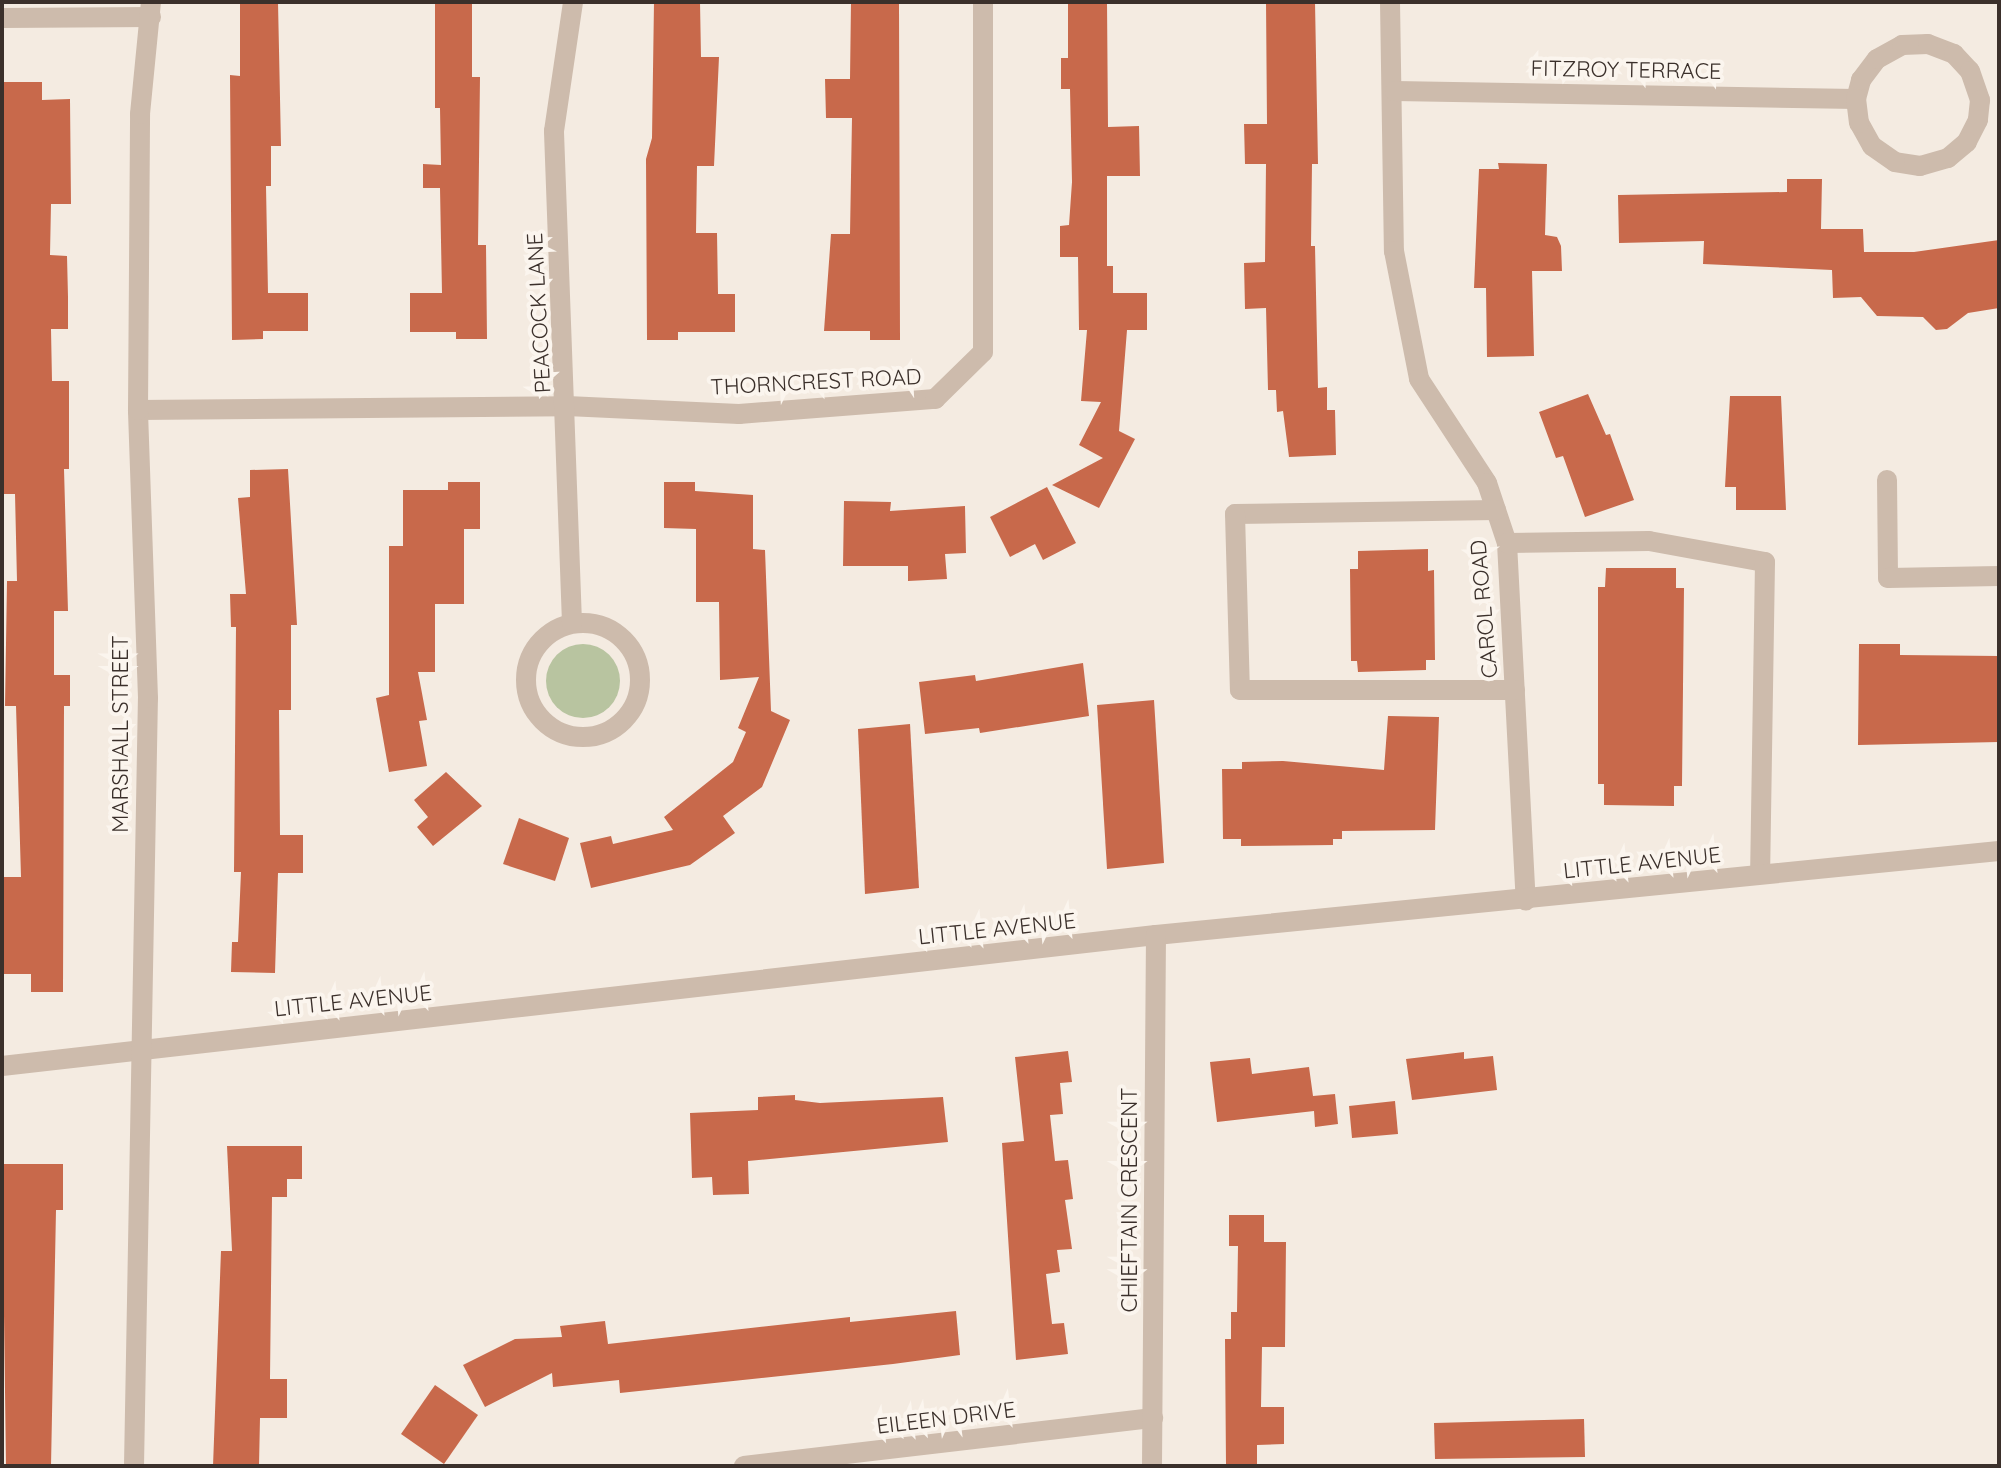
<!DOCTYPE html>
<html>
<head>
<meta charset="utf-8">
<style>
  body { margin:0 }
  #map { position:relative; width:2001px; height:1468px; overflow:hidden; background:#f4ebe1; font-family:Quicksand,sans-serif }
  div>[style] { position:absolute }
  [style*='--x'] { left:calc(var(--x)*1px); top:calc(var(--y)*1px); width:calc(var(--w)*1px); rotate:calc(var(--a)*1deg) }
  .green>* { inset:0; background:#b8c4a0 }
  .round { border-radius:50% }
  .building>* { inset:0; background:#c8694b }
  .minor>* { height:20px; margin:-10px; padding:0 10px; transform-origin:10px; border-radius:10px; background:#cdbbac }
  .minor>.ring { margin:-10px; padding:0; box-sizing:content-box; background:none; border:20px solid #cdbbac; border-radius:50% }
  span { translate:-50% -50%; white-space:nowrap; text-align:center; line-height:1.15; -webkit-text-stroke:8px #fbf5ee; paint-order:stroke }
  .street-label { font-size:22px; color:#3b302b }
  .frame { position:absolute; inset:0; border:4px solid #3b302b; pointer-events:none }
</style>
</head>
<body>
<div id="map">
  <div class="green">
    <div class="round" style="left:546px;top:644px;width:74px;height:74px"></div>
  </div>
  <div class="building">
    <div style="clip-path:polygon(240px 2px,278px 2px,281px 146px,271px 146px,271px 186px,266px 186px,268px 293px,308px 293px,308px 331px,263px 331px,263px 339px,232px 340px,230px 75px,240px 76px)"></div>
    <div style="clip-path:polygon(435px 2px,472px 2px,472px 77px,480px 77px,478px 245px,486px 245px,487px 339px,456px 339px,456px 332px,410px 332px,410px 293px,442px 293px,440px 188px,423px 188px,423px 164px,441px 165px,440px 108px,435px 108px)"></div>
    <div style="clip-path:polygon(654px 2px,700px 2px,701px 57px,719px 57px,714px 166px,697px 166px,696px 233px,717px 233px,718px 294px,735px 294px,735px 332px,678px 332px,678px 340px,647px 340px,646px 159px,652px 138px)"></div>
    <div style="clip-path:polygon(851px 2px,899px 2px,900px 340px,870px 340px,870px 331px,824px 331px,831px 234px,850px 234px,852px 118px,826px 118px,825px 79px,850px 79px)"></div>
    <div style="clip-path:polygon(1068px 2px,1107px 2px,1108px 127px,1139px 126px,1140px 176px,1107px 176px,1107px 266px,1113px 266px,1113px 293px,1147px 293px,1147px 330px,1127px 330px,1119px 431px,1135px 439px,1099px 508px,1052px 485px,1103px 458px,1079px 445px,1101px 402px,1081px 401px,1087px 330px,1079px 330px,1078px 257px,1060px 257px,1060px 226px,1069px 225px,1072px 182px,1070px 89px,1061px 89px,1061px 58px,1068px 58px)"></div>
    <div style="clip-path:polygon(1266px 2px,1315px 2px,1318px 164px,1312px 164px,1311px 246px,1315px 246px,1318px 388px,1327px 387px,1327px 410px,1335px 410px,1336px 455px,1289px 457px,1283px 411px,1277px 412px,1276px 390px,1268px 390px,1266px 308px,1245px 309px,1244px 263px,1265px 262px,1266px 164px,1245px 164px,1244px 124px,1267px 124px)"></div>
    <div style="clip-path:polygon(2px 82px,42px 82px,42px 100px,70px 99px,71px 204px,51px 204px,50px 255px,67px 256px,68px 297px,68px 329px,51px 329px,52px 381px,69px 381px,69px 469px,64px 469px,68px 611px,54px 611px,54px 675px,70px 675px,70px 706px,64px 706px,63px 992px,31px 992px,31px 974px,2px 974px,2px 877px,21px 877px,16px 706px,5px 706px,7px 581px,17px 581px,15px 494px,2px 494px)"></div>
    <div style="clip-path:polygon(1498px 163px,1547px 164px,1545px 235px,1557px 237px,1561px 246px,1562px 271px,1532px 271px,1534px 356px,1487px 357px,1486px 288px,1474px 288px,1479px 169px,1499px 169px)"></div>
    <div style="clip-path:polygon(1787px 179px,1822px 179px,1821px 229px,1863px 229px,1864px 252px,1914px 252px,1999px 240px,1999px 308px,1968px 313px,1947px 329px,1936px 330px,1923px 317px,1877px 316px,1861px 297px,1833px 298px,1832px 270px,1703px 264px,1704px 241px,1619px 243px,1618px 195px,1787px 192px)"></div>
    <div style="clip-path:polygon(1588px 394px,1606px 435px,1610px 434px,1634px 500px,1585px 517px,1563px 456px,1556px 458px,1539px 412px)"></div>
    <div style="clip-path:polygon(1730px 396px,1781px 396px,1786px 510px,1736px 510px,1736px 487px,1725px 487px)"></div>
    <div style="clip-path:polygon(288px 469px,297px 625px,291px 625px,291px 710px,279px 710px,280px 835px,303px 835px,303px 873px,278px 873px,275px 973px,231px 972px,232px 942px,238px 942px,241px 872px,234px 872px,236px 627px,231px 627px,230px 594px,246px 594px,238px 498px,250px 497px,250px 470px)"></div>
    <div style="clip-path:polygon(448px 482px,480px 482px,480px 529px,464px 529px,464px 604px,435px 604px,435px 672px,418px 672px,427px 720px,419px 721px,427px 766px,389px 772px,376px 698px,389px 695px,389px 546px,403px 546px,403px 490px,448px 490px)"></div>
    <div style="clip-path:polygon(664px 482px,695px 482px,695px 491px,753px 495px,753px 549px,765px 550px,771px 711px,790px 720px,762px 787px,723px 816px,735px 833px,690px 865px,591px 888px,580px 843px,611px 836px,613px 844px,673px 830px,664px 817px,733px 762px,746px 732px,738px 728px,759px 677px,720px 680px,719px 602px,696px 602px,696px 529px,664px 528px)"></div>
    <div style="clip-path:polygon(1047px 487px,1076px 543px,1043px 560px,1035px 544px,1010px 557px,990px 517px)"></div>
    <div style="clip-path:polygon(844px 501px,891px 502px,890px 511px,965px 506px,966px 553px,945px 554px,947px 579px,908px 581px,908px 566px,843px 566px)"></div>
    <div style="clip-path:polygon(1428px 549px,1428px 571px,1434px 570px,1435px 660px,1426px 660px,1426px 670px,1358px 672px,1357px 661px,1351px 661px,1350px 569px,1358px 569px,1358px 551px)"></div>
    <div style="clip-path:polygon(1606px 568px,1676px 568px,1676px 588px,1684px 588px,1682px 786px,1674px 786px,1674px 806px,1604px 805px,1604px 784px,1598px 784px,1598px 587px,1605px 587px)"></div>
    <div style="clip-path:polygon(1859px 644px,1900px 644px,1900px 655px,1999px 656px,1999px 742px,1858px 745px)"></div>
    <div style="clip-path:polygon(1083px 663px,1089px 716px,980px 733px,979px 728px,925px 734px,919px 682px,975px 675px,976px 681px)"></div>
    <div style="clip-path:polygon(1154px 700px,1164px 863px,1107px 869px,1097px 705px)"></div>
    <div style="clip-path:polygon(1388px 716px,1439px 717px,1435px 830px,1342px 831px,1342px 839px,1333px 839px,1333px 845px,1241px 846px,1241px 839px,1223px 839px,1222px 769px,1242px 769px,1242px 762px,1283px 761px,1384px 770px)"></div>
    <div style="clip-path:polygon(910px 724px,919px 888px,865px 894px,858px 729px)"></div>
    <div style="clip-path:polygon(446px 772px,482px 806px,433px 846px,417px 827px,428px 817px,414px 800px)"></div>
    <div style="clip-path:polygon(519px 818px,569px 838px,555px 881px,503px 864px)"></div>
    <div style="clip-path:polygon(1068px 1051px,1072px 1082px,1060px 1083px,1063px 1114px,1050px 1115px,1055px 1161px,1068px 1160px,1073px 1199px,1065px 1200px,1072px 1249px,1057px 1250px,1060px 1272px,1046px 1274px,1052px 1324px,1064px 1323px,1068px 1354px,1016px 1360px,1002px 1143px,1024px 1141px,1015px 1057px)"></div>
    <div style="clip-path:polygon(1464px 1052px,1464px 1059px,1493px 1056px,1497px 1090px,1412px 1100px,1406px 1059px)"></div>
    <div style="clip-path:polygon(1250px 1058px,1252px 1074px,1309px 1067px,1313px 1096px,1335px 1094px,1338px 1124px,1315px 1127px,1314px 1111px,1217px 1122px,1210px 1062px)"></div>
    <div style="clip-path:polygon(795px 1095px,795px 1100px,820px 1103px,943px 1097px,948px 1142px,748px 1161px,749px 1194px,713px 1195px,712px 1177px,692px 1178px,690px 1113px,758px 1110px,758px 1097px)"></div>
    <div style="clip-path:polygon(1395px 1101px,1398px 1134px,1352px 1138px,1349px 1106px)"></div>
    <div style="clip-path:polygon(227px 1146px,302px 1146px,302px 1179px,287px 1179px,287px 1197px,272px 1197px,270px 1379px,287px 1379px,287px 1418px,260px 1418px,259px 1466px,213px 1466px,221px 1251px,232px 1251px)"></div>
    <div style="clip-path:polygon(2px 1164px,63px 1164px,63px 1210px,56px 1210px,51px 1466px,6px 1466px)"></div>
    <div style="clip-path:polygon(1229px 1215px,1264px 1215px,1264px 1242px,1286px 1242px,1285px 1347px,1262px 1347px,1261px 1407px,1284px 1407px,1284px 1444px,1257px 1445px,1257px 1466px,1226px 1466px,1225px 1339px,1231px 1339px,1231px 1312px,1237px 1312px,1238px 1246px,1229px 1246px)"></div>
    <div style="clip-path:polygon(956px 1311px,960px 1355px,893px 1364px,620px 1393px,619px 1380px,553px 1387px,552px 1373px,485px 1407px,463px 1365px,515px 1339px,562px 1337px,560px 1326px,605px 1321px,608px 1344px,850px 1317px,850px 1322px)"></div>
    <div style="clip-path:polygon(435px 1385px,478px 1415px,444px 1464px,401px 1434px)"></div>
    <div style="clip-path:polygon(1584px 1419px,1585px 1457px,1435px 1459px,1434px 1423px)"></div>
  </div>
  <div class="minor">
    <div style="--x:1390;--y:2;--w:249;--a:89.1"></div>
    <div style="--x:1394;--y:251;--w:130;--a:78.9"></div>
    <div style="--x:1419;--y:379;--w:124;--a:56.8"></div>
    <div style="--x:1487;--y:483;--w:63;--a:71.6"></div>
    <div style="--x:1507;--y:543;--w:358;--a:87"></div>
    <div style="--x:2;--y:18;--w:149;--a:-0.4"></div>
    <div style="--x:1395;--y:91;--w:461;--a:1"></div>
    <div style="--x:1856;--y:99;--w:20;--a:-75"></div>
    <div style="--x:1861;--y:80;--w:26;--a:-53"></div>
    <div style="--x:1877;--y:59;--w:29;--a:-29"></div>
    <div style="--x:1902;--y:45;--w:26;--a:-2"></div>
    <div style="--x:1928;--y:44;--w:28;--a:21"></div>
    <div style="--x:1954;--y:54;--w:23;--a:47"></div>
    <div style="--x:1970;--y:71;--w:31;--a:71"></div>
    <div style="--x:1980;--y:100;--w:20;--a:96"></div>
    <div style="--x:1978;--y:120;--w:25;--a:117"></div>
    <div style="--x:1967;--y:142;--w:25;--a:140"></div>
    <div style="--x:1948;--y:158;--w:29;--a:164"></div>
    <div style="--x:1920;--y:166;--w:25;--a:-171"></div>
    <div style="--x:1895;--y:162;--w:28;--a:-145"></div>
    <div style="--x:1872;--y:146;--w:26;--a:-119"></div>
    <div style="--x:1859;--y:123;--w:24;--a:-97"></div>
    <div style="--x:138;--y:410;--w:429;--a:-0.5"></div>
    <div style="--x:567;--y:406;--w:172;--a:2.7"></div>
    <div style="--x:739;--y:414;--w:197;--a:-4.4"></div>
    <div style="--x:935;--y:399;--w:67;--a:-44.4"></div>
    <div style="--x:983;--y:352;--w:350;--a:-90"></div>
    <div style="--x:1887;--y:480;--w:98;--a:89.4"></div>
    <div style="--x:1888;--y:578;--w:111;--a:-1"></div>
    <div style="--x:1496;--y:510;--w:261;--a:179.1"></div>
    <div style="--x:1235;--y:514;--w:176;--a:88.4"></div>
    <div style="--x:1240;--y:690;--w:275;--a:0"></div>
    <div style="--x:1507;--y:543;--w:142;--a:-0.8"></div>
    <div style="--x:1649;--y:541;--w:118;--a:10.3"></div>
    <div style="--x:1765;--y:562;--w:312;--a:90.9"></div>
    <div class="ring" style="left:526px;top:623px;width:94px;height:94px"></div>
    <div style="--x:572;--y:623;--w:492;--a:-92.1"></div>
    <div style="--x:554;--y:131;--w:130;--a:-81.6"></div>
    <div style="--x:2;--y:1066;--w:1161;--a:-6.48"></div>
    <div style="--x:1156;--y:935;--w:847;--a:-5.69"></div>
    <div style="--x:134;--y:1466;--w:768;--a:-88.96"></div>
    <div style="--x:148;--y:698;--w:288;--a:-92"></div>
    <div style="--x:138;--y:410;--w:296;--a:-89.6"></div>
    <div style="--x:140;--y:114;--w:113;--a:-84.4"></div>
    <div style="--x:744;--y:1466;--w:412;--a:-6.7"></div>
    <div style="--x:1152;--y:1466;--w:531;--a:-89.57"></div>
  </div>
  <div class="street-label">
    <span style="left:1626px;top:70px;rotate:1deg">FITZROY TERRACE</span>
    <span style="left:539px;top:313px;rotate:-93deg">PEACOCK LANE</span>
    <span style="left:816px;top:382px;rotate:-3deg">THORNCREST ROAD</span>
    <span style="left:1484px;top:609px;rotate:-95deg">CAROL ROAD</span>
    <span style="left:121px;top:734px;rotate:-90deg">MARSHALL STREET</span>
    <span style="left:1642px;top:863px;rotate:-6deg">LITTLE AVENUE</span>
    <span style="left:997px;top:929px;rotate:-6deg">LITTLE AVENUE</span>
    <span style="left:353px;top:1001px;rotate:-6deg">LITTLE AVENUE</span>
    <span style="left:1130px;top:1200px;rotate:-90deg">CHIEFTAIN CRESCENT</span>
    <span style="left:946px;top:1418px;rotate:-7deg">EILEEN DRIVE</span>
  </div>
  <div class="frame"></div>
</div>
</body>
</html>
